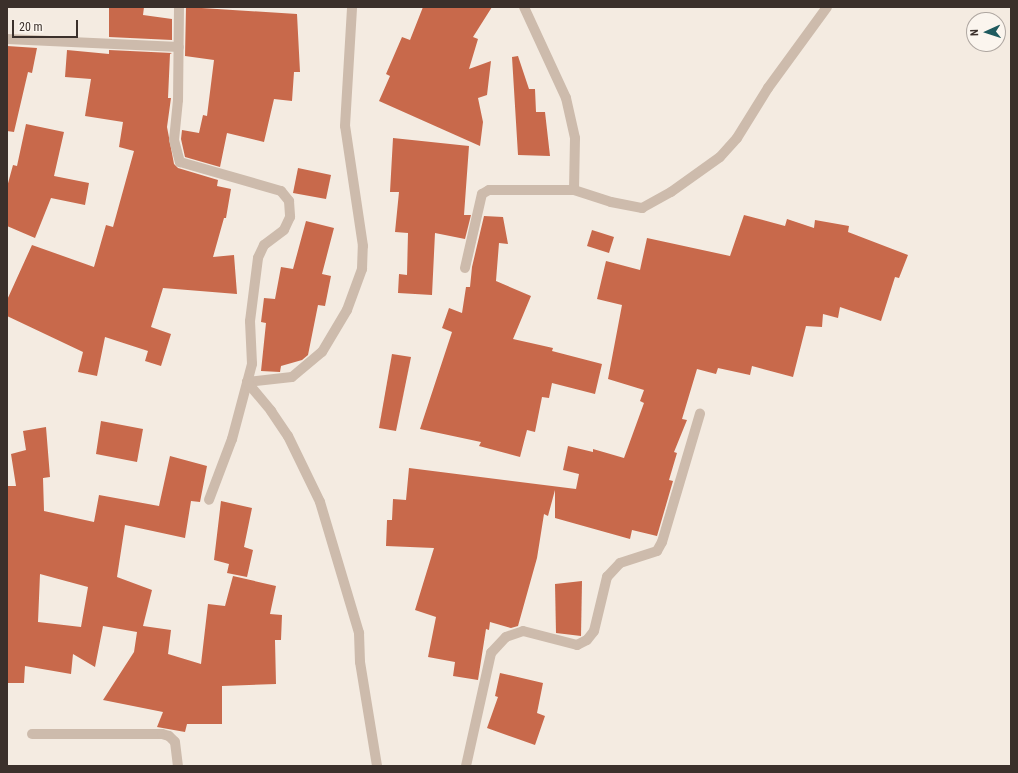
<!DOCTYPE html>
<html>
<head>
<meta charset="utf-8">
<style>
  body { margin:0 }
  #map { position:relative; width:1018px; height:773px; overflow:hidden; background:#f4ebe1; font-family:"Roboto Condensed",sans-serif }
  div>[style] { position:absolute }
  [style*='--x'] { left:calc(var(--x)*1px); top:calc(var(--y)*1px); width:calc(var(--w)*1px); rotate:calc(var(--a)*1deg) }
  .building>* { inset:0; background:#c8694b }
  .minor>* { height:10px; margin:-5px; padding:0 5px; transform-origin:5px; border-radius:5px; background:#cdbbac }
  span { translate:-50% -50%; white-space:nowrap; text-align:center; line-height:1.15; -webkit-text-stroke:4px #fbf5ee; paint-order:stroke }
  .frame { position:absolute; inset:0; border:8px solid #3b302b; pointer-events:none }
  .north { position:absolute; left:966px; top:12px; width:40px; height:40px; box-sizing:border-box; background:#fbf5ee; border:1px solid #aea6a0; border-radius:50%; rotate:267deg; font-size:11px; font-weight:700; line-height:16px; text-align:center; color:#3b302b }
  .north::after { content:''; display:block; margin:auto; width:14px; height:18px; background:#1f5a5e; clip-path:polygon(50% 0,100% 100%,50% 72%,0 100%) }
  .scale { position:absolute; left:12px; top:20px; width:66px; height:18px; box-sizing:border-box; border:2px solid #3b302b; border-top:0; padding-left:5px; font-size:12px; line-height:14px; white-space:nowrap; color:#3b302b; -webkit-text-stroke:3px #fbf5ee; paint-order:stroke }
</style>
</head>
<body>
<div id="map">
  <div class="building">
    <div style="clip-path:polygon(109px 7px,144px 7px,143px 15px,172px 19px,172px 40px,109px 37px)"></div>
    <div style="clip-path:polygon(186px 7px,297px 14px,300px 72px,294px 72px,292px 101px,274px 99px,264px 142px,227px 133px,220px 167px,185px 157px,181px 139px,182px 130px,199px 133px,203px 115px,207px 116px,214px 60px,185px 56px)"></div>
    <div style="clip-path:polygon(423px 7px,492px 7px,473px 37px,478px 39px,469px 69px,491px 61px,487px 95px,478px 98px,483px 122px,480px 146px,379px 101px,390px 76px,386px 74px,402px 37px,410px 40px)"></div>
    <div style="clip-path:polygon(7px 46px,37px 48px,32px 73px,28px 72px,14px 132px,7px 131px)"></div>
    <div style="clip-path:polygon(67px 50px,109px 54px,109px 50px,172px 53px,170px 54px,168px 98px,171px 98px,167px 127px,174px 164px,178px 168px,218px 180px,217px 186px,231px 189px,226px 218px,224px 218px,213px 257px,234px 255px,237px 294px,163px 288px,151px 327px,171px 334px,161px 366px,145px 361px,148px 351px,105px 337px,97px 376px,78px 372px,83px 352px,7px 316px,7px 300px,32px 245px,94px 267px,106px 225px,113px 227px,134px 151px,119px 147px,123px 122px,85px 116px,91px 79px,65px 77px)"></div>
    <div style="clip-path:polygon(518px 56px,529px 89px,535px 89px,536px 112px,545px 112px,550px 156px,518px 155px,512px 57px)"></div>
    <div style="clip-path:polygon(26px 124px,64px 132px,54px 176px,89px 183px,85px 205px,51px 198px,35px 238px,7px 226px,7px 187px,13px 165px,17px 166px)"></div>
    <div style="clip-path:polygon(393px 138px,469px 146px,464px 215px,471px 215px,465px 239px,435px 233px,432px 295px,398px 293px,399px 274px,407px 275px,408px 233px,395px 232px,399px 192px,390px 192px)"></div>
    <div style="clip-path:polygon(298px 168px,331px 175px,326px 199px,293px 193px)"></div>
    <div style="clip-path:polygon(744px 215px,785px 226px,787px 219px,814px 228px,815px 220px,849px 226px,848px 232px,908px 255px,899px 278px,895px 277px,881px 321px,840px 307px,838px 318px,823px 314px,822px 327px,806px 326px,793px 377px,752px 366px,750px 375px,718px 368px,716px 374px,697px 369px,682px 419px,687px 420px,674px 452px,677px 453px,669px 480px,673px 481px,657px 536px,632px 530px,630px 539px,555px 518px,555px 490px,548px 516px,544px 514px,537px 558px,518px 626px,511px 628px,490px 622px,489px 630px,486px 629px,478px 680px,453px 676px,455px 662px,428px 657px,436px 617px,415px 610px,434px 548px,386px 546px,387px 520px,392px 520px,393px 499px,406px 500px,409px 468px,576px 489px,579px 474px,563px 470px,568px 446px,593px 452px,593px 449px,624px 458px,644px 403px,640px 401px,644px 390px,608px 379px,622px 305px,597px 299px,606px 261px,640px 270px,647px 238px,730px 256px)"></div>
    <div style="clip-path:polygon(484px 216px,503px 217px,508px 244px,499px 243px,496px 281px,531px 296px,513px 339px,553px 348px,552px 351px,602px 364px,595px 394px,552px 383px,549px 398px,542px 397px,535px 432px,527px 430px,520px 457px,479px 446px,481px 442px,420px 429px,452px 332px,442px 328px,449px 308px,462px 313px,466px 287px,470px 287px,472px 267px)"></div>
    <div style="clip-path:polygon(306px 221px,334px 228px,322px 274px,331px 276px,325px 306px,318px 305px,308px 355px,302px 360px,281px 366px,280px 372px,261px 371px,266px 323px,261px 322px,264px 298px,275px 299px,281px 267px,293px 269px)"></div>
    <div style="clip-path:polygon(592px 230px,614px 237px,609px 253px,587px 246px)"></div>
    <div style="clip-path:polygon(392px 354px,411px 357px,396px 431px,379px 428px)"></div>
    <div style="clip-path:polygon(101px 421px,143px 429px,137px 462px,96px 454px)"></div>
    <div style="clip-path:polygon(evenodd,46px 427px,50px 477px,43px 478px,44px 511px,94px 522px,99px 495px,159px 506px,170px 456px,207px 466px,200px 502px,191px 501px,185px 538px,125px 525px,117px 577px,152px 590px,143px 626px,171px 630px,168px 654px,201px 664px,208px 604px,225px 606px,233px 576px,276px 586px,270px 614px,282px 615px,281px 640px,275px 640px,276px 684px,222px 686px,222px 724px,187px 724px,185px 732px,157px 727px,163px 712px,103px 700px,134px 652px,137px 632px,103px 626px,95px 667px,73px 654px,71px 674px,25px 666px,24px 683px,7px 683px,7px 486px,16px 486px,11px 454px,26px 450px,23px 431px,46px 427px,40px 574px,88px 587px,81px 627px,38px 622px,40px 574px)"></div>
    <div style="clip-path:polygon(221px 501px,252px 508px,244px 547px,253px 550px,247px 577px,227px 573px,229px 564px,214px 560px)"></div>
    <div style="clip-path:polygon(582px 581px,581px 636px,556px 633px,555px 584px)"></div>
    <div style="clip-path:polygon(500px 673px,543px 683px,537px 713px,545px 716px,535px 745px,487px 728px,498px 697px,495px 696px)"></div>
  </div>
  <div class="minor">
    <div style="--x:179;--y:7;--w:93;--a:90.6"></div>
    <div style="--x:178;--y:100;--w:40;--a:95.7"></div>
    <div style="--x:174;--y:140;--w:23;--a:75"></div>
    <div style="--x:180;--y:162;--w:105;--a:16"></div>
    <div style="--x:281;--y:191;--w:13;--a:51"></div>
    <div style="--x:289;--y:201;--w:16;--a:86"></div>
    <div style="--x:290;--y:217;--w:14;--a:115"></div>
    <div style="--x:284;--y:230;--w:25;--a:143"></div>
    <div style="--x:264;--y:245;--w:14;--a:115"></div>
    <div style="--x:258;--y:258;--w:64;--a:97.2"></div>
    <div style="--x:250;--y:321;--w:43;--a:87.3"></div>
    <div style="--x:252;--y:364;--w:78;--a:104.9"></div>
    <div style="--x:232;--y:439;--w:65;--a:110.7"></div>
    <div style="--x:524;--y:7;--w:100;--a:65.2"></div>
    <div style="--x:566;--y:98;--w:41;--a:77.3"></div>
    <div style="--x:575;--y:138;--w:52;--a:91.1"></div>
    <div style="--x:574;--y:190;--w:39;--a:18"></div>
    <div style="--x:611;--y:202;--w:32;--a:11"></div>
    <div style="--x:642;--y:208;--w:33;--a:-29"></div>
    <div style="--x:671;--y:192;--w:60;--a:-35.5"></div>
    <div style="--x:720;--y:157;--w:25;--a:-48"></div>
    <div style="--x:737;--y:138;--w:59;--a:-58.2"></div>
    <div style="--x:768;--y:88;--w:100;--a:-53.9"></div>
    <div style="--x:7;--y:39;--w:172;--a:2.7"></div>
    <div style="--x:465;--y:268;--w:76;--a:-77.1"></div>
    <div style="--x:482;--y:194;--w:8;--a:-30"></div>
    <div style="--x:489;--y:190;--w:85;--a:0"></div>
    <div style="--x:247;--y:382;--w:45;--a:-6.3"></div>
    <div style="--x:292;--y:377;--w:39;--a:-40"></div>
    <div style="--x:322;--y:352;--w:49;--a:-59.2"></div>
    <div style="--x:347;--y:310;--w:44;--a:-69.9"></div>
    <div style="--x:362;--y:269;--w:23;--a:-88"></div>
    <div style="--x:363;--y:246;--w:121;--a:-98.5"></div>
    <div style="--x:345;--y:126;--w:119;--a:-86.6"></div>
    <div style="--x:247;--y:382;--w:38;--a:50"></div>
    <div style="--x:271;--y:411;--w:30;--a:56"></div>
    <div style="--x:288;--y:436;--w:73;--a:64.1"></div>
    <div style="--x:320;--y:502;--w:137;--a:73.4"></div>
    <div style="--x:359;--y:633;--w:29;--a:88"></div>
    <div style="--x:360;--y:662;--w:105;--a:80.7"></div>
    <div style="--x:32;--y:734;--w:130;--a:0"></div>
    <div style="--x:162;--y:734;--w:7;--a:16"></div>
    <div style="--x:169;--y:736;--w:8;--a:45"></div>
    <div style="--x:175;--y:742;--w:24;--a:83"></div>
    <div style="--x:466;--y:766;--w:116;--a:-77.5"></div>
    <div style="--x:491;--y:653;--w:22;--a:-47"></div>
    <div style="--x:506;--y:637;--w:18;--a:-19"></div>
    <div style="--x:523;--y:631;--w:56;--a:14.5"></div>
    <div style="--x:577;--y:645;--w:11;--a:-27"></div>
    <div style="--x:587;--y:640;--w:11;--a:-52"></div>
    <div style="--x:594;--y:631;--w:56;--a:-76.5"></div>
    <div style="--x:607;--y:577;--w:19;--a:-47"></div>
    <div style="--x:620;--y:563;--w:39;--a:-18"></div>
    <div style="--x:657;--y:551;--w:10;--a:-61"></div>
    <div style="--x:662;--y:542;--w:134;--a:-73.5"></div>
  </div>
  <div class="frame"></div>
  <div class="north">N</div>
  <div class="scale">20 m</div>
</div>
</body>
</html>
